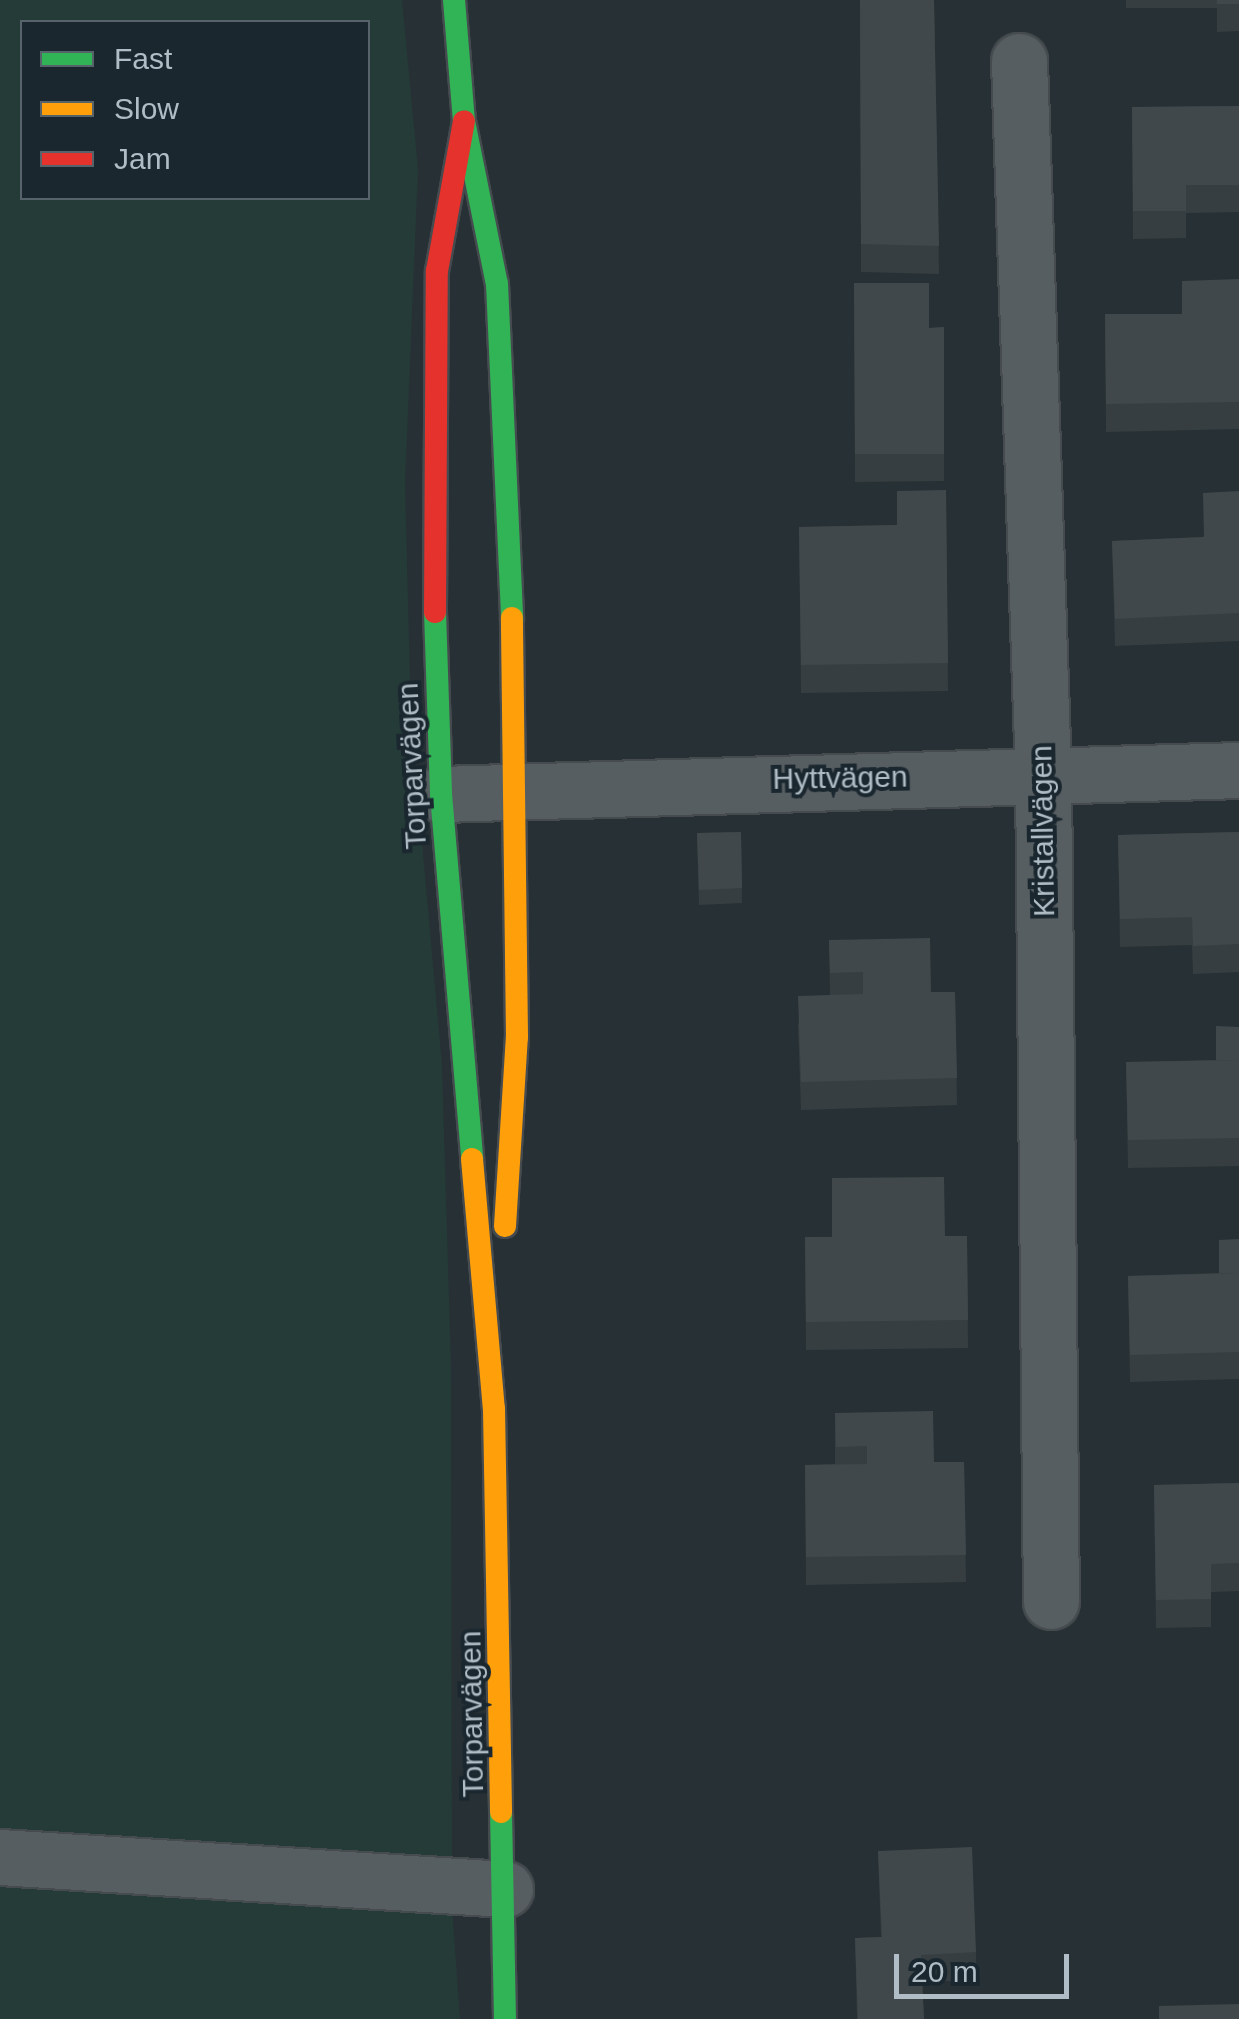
<!DOCTYPE html>
<html>
<head>
<meta charset="utf-8">
<style>
  body { margin:0 }
  #map { position:relative; width:1239px; height:2019px; overflow:hidden; background:#273034; font-family:Arial,sans-serif }
  div>[style] { position:absolute }
  [style*='--x'] { left:calc(var(--x)*1px); top:calc(var(--y)*1px); width:calc(var(--w)*1px); rotate:calc(var(--a)*1deg) }
  .green>* { inset:0; background:#243b38 }
  .roads { filter:drop-shadow(2px 0 #454b4f) drop-shadow(-2px 0 #454b4f) drop-shadow(0 2px #454b4f) drop-shadow(0 -2px #454b4f) }
  .street>* { height:55px; margin:-27.5px; padding:0 27.5px; transform-origin:27.5px; border-radius:27.5px; background:#575e62 }
  .fast>* { height:22px; margin:-11px; padding:0 11px; transform-origin:11px; border-radius:11px; background:#30b455 }
  .slow>* { height:22px; margin:-11px; padding:0 11px; transform-origin:11px; border-radius:11px; background:#ff9f0a }
  .jam>* { height:22px; margin:-11px; padding:0 11px; transform-origin:11px; border-radius:11px; background:#e5322d }
  .wall>* { inset:0; background:#373e41 }
  .building>* { inset:0; background:#40484c }
  span { translate:-50% -50%; white-space:nowrap; text-align:center; line-height:1.15; -webkit-text-stroke:8px #1a272f; paint-order:stroke }
  .street-label { font-size:30px; color:#b0bdc6 }
  .legend { position:absolute; left:20px; top:20px; width:350px; height:180px; box-sizing:border-box; background:#1a272f; border:2px solid #56636b; margin:0; padding:12px 18px; list-style:none; font-size:30px; color:#b0bdc6 }
  .legend li { display:flex; align-items:center; gap:20px; height:50px }
  .legend b { width:50px; border:2px solid #56636b }
  .scale { position:absolute; left:894px; top:1954px; width:175px; height:45px; box-sizing:border-box; border:5px solid #b0bdc6; border-top:0; padding-left:12px; font-size:30px; line-height:35px; white-space:nowrap; color:#b0bdc6; -webkit-text-stroke:8px #1a272f; paint-order:stroke }
</style>
</head>
<body>
<div id="map">
  <div class="green">
    <div style="clip-path:polygon(evenodd,0 0,402px 0,418px 169px,405px 483px,411px 720px,442px 1065px,451px 1367px,452px 1908px,460px 2019px,0 2019px,0 0,22px 22px,368px 22px,368px 198px,22px 198px,22px 22px)"></div>
  </div>
  <div class="roads">
    <div class="street">
      <div style="--x:1019;--y:61;--w:713;--a:88.07"></div>
      <div style="--x:1043;--y:774;--w:827;--a:89.45"></div>
      <div style="--x:441;--y:794;--w:798;--a:-1.72"></div>
      <div style="--x:0;--y:1857;--w:506;--a:3.63"></div>
    </div>
    <div class="fast">
      <div style="--x:454;--y:0;--w:121;--a:85.3"></div>
      <div style="--x:464;--y:121;--w:166;--a:78.6"></div>
      <div style="--x:497;--y:284;--w:334;--a:87.4"></div>
      <div style="--x:435;--y:612;--w:182;--a:88.1"></div>
      <div style="--x:441;--y:794;--w:366;--a:85.1"></div>
      <div style="--x:501;--y:1812;--w:207;--a:88.9"></div>
    </div>
    <div class="slow">
      <div style="--x:472;--y:1159;--w:251;--a:85"></div>
      <div style="--x:494;--y:1409;--w:403;--a:89"></div>
      <div style="--x:505;--y:1226;--w:189;--a:-86.4"></div>
      <div style="--x:517;--y:1037;--w:419;--a:-90.7"></div>
    </div>
    <div class="jam">
      <div style="--x:435;--y:612;--w:341;--a:-89.7"></div>
      <div style="--x:437;--y:271;--w:152;--a:-79.8"></div>
    </div>
  </div>
  <div class="wall">
    <div style="clip-path:polygon(860px 0,934px 0,939px 274px,861px 272px)"></div>
    <div style="clip-path:polygon(1126px 0,1239px 0,1239px 31px,1217px 32px,1217px 8px,1126px 8px)"></div>
    <div style="clip-path:polygon(1239px 106px,1239px 212px,1186px 213px,1186px 238px,1133px 239px,1132px 107px)"></div>
    <div style="clip-path:polygon(1239px 279px,1239px 429px,1106px 432px,1105px 314px,1182px 314px)"></div>
    <div style="clip-path:polygon(854px 283px,929px 328px,944px 327px,944px 481px,855px 482px)"></div>
    <div style="clip-path:polygon(946px 490px,948px 691px,801px 693px,799px 527px,897px 525px)"></div>
    <div style="clip-path:polygon(1239px 491px,1239px 641px,1115px 646px,1112px 541px,1203px 537px)"></div>
    <div style="clip-path:polygon(741px 832px,742px 903px,699px 905px,697px 833px)"></div>
    <div style="clip-path:polygon(1239px 832px,1239px 972px,1193px 974px,1192px 945px,1120px 947px,1118px 835px)"></div>
    <div style="clip-path:polygon(829px 940px,931px 992px,955px 992px,957px 1105px,801px 1110px,798px 1024px,830px 995px)"></div>
    <div style="clip-path:polygon(1239px 1027px,1239px 1166px,1128px 1168px,1126px 1062px,1216px 1060px)"></div>
    <div style="clip-path:polygon(967px 1236px,968px 1348px,806px 1350px,805px 1237px)"></div>
    <div style="clip-path:polygon(1239px 1239px,1239px 1379px,1130px 1382px,1128px 1276px,1219px 1273px)"></div>
    <div style="clip-path:polygon(835px 1413px,934px 1462px,964px 1462px,966px 1582px,806px 1585px,805px 1465px,835px 1464px)"></div>
    <div style="clip-path:polygon(1239px 1483px,1239px 1591px,1211px 1592px,1211px 1627px,1156px 1628px,1154px 1485px)"></div>
    <div style="clip-path:polygon(878px 1851px,976px 1952px,976px 1980px,922px 1982px,924px 2019px,857px 2019px,855px 1938px,881px 1937px)"></div>
  </div>
  <div class="building">
    <div style="clip-path:polygon(860px 0,934px 0,939px 246px,861px 244px)"></div>
    <div style="clip-path:polygon(1217px 0,1239px 0,1239px 4px,1217px 4px)"></div>
    <div style="clip-path:polygon(1239px 106px,1239px 185px,1186px 185px,1186px 211px,1133px 211px,1132px 107px)"></div>
    <div style="clip-path:polygon(1239px 279px,1239px 402px,1106px 404px,1105px 314px,1182px 314px,1182px 281px)"></div>
    <div style="clip-path:polygon(854px 283px,929px 283px,929px 328px,944px 327px,944px 454px,855px 454px)"></div>
    <div style="clip-path:polygon(946px 490px,948px 663px,801px 665px,799px 527px,897px 525px,897px 491px)"></div>
    <div style="clip-path:polygon(1239px 491px,1239px 613px,1115px 619px,1112px 541px,1204px 537px,1203px 493px)"></div>
    <div style="clip-path:polygon(741px 832px,742px 888px,699px 890px,697px 833px)"></div>
    <div style="clip-path:polygon(1239px 832px,1239px 944px,1193px 946px,1192px 917px,1120px 919px,1118px 835px)"></div>
    <div style="clip-path:polygon(930px 938px,931px 992px,955px 992px,957px 1078px,801px 1082px,798px 996px,863px 994px,863px 972px,830px 973px,829px 940px)"></div>
    <div style="clip-path:polygon(1216px 1026px,1239px 1027px,1239px 1060px,1216px 1060px)"></div>
    <div style="clip-path:polygon(1239px 1060px,1239px 1138px,1128px 1140px,1126px 1062px)"></div>
    <div style="clip-path:polygon(944px 1177px,945px 1236px,967px 1236px,968px 1320px,806px 1322px,805px 1237px,832px 1237px,832px 1178px)"></div>
    <div style="clip-path:polygon(1239px 1239px,1239px 1273px,1219px 1273px,1219px 1240px)"></div>
    <div style="clip-path:polygon(1239px 1273px,1239px 1352px,1130px 1355px,1128px 1276px)"></div>
    <div style="clip-path:polygon(933px 1411px,934px 1462px,964px 1462px,966px 1555px,806px 1557px,805px 1465px,867px 1464px,867px 1446px,836px 1447px,835px 1413px)"></div>
    <div style="clip-path:polygon(1239px 1483px,1239px 1563px,1211px 1564px,1211px 1599px,1156px 1600px,1154px 1485px)"></div>
    <div style="clip-path:polygon(972px 1847px,976px 1952px,921px 1955px,924px 2019px,858px 2019px,855px 1938px,882px 1937px,878px 1851px)"></div>
    <div style="clip-path:polygon(1239px 2004px,1239px 2019px,1159px 2019px,1159px 2006px)"></div>
  </div>
  <div class="street-label">
    <span style="left:412px;top:766px;rotate:-93deg">Torparvägen</span>
    <span style="left:840px;top:778px;rotate:-1deg">Hyttvägen</span>
    <span style="left:1043px;top:831px;rotate:-91deg">Kristallvägen</span>
    <span style="left:472px;top:1714px;rotate:-91deg">Torparvägen</span>
  </div>
  <ul class="legend">
  <li><b style="height:12px;background:#30b455"></b>Fast</li>
  <li><b style="height:12px;background:#ff9f0a"></b>Slow</li>
  <li><b style="height:12px;background:#e5322d"></b>Jam</li>
  </ul>
  <div class="scale">20 m</div>
</div>
</body>
</html>
